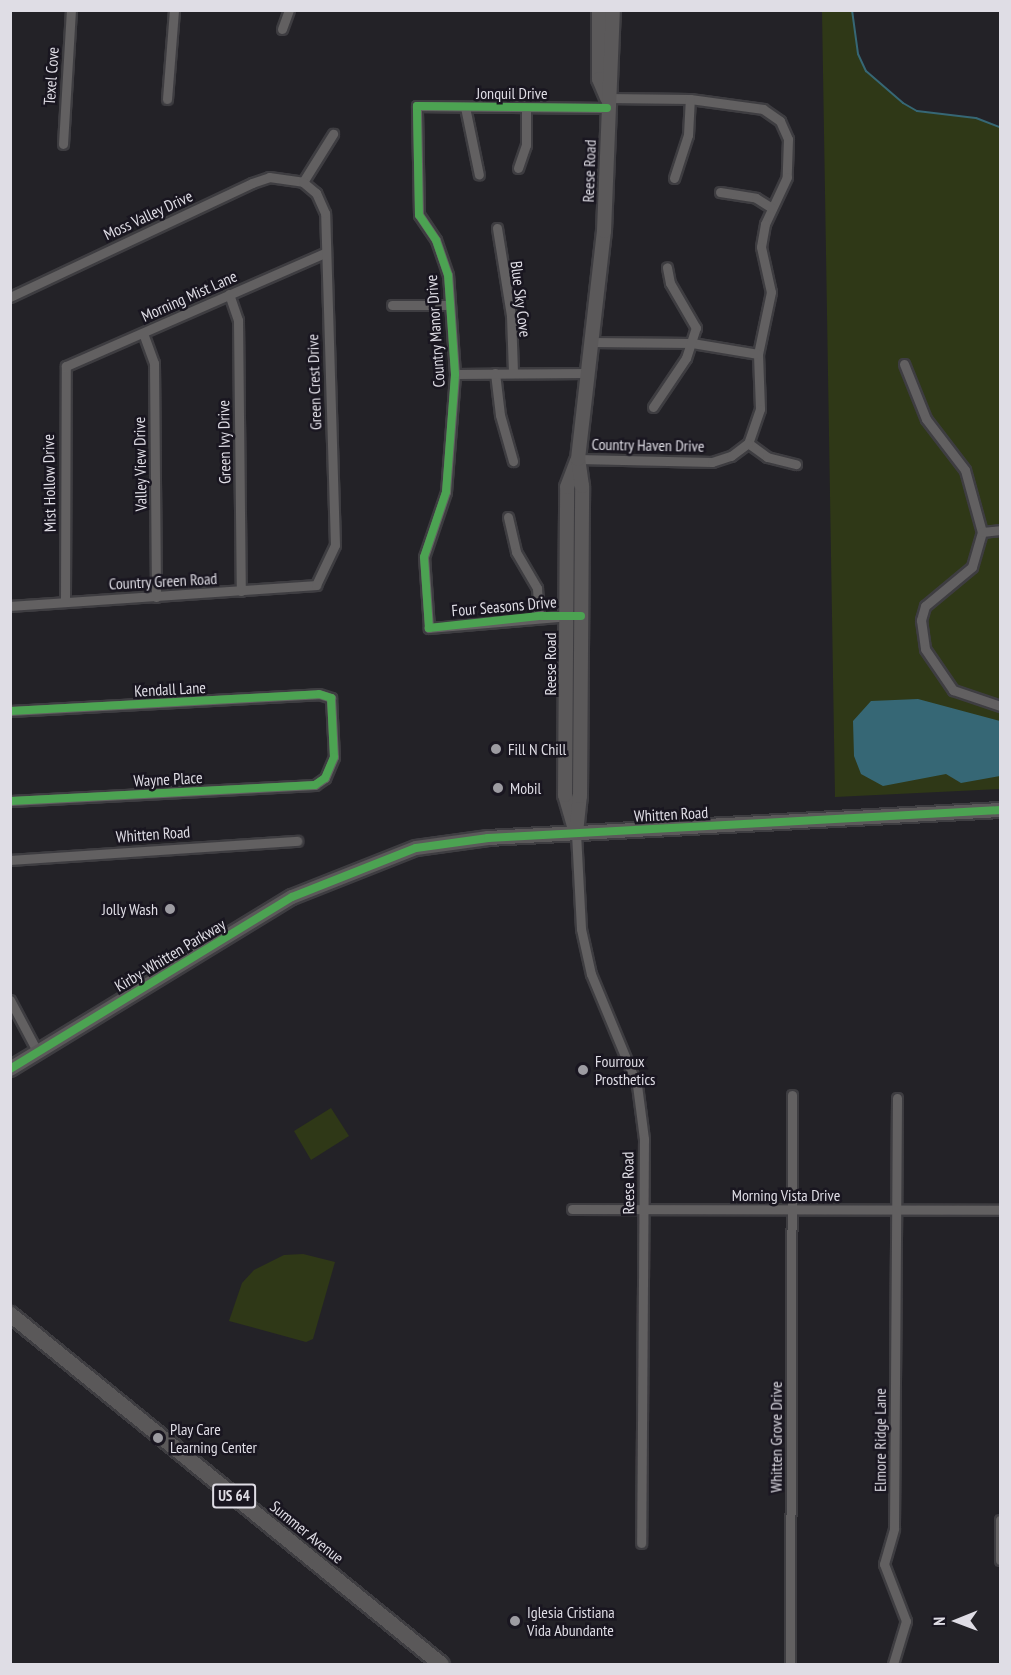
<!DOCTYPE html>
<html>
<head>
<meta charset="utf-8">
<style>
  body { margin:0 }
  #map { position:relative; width:1011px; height:1675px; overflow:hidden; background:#232227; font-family:"PT Sans Narrow",sans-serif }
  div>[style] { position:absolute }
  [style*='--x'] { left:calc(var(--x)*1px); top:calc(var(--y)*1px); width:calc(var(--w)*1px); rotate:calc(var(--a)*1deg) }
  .green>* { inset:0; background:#2f3817 }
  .water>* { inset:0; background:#366775 }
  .stream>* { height:2px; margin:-1px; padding:0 1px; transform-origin:1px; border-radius:1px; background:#366775 }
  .roads { filter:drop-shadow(2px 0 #3e3d41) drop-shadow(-2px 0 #3e3d41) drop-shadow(0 2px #3e3d41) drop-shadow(0 -2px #3e3d41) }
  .minor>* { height:9px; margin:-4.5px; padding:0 4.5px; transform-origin:4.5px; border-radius:4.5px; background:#626061 }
  .secondary>* { height:14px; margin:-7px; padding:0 7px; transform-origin:7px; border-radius:7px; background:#5b595a }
  .primary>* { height:15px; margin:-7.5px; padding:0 7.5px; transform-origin:7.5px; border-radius:7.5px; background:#5a5859 }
  .cycleway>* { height:8px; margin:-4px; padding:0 4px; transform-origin:4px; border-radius:4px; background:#4ca352 }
  .dots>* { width:16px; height:16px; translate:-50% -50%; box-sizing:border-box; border:3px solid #191620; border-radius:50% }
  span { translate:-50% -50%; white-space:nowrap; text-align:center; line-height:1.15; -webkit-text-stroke:5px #191620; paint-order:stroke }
  .shield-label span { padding:2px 4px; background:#191620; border:2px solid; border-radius:4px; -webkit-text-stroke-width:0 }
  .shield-label { font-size:15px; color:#dfdde5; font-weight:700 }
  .street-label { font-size:16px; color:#dfdde5 }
  .poi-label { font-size:16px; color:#dfdde5 }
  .left { translate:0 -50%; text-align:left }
  .right { translate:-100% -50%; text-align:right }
  .frame { position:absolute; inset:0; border:12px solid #dfdde5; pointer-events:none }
  .north { position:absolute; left:927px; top:1591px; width:60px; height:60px; -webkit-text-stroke:4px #191620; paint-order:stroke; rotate:269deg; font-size:16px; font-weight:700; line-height:24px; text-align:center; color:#dfdde5 }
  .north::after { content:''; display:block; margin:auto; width:21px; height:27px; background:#dfdde5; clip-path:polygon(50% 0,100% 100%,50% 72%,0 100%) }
</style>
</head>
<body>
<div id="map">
  <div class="green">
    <div style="clip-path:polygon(822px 11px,852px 11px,858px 54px,866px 71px,903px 103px,917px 111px,976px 118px,1000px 127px,1000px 789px,835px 797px)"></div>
    <div style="clip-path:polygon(331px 1108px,349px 1136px,311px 1160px,294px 1131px)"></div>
    <div style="clip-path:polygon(303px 1254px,335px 1262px,313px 1339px,306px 1342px,229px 1321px,242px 1283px,254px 1270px,284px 1255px)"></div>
  </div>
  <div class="water">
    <div style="clip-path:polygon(918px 699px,1000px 721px,1000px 776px,961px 783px,946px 774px,883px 786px,861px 774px,854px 756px,853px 721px,871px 701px)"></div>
  </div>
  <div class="stream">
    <div style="--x:852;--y:10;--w:44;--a:82.2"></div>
    <div style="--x:858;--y:54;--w:19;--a:65"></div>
    <div style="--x:866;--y:71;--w:49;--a:40.9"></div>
    <div style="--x:903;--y:103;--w:16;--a:30"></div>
    <div style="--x:917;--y:111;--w:59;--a:6.8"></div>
    <div style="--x:976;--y:118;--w:26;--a:21"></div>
  </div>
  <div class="roads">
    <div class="minor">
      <div style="--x:282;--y:29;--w:20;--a:-70"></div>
      <div style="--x:607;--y:98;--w:83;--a:0.7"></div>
      <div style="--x:690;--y:99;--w:74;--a:7.8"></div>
      <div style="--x:763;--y:109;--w:21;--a:35"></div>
      <div style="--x:780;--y:121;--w:20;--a:66"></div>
      <div style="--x:788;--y:139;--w:38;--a:92"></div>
      <div style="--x:787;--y:177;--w:52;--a:115.1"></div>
      <div style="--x:765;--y:224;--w:23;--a:100"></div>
      <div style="--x:761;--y:247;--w:46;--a:77.5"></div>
      <div style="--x:771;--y:292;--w:63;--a:101.8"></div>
      <div style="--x:758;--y:354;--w:55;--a:87.9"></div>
      <div style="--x:760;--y:409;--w:36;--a:109"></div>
      <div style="--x:167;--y:99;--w:89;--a:-85.5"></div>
      <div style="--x:465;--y:107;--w:69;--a:78.4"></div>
      <div style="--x:63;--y:144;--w:134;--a:-86.6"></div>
      <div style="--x:518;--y:168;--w:24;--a:-71"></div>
      <div style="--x:526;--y:145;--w:38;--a:-90"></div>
      <div style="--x:674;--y:178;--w:45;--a:-72"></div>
      <div style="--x:688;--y:135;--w:36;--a:-87"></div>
      <div style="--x:303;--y:182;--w:57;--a:-58"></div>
      <div style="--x:720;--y:192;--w:36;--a:9"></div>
      <div style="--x:756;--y:198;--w:19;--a:32"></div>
      <div style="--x:497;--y:228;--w:88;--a:80.9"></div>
      <div style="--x:511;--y:315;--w:58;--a:88"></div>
      <div style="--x:229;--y:294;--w:28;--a:71"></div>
      <div style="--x:238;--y:320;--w:271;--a:89.4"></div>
      <div style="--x:10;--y:297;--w:268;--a:-25.2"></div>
      <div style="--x:252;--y:183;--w:18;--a:-19"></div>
      <div style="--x:269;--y:177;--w:34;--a:8"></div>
      <div style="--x:392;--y:305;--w:58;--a:0"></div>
      <div style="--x:143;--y:333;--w:32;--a:70"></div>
      <div style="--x:154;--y:363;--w:234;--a:89.5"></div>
      <div style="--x:591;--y:342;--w:101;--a:0.6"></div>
      <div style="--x:692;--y:343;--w:67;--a:9.5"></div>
      <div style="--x:904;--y:364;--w:59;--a:68.2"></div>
      <div style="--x:926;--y:419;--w:64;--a:52.6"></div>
      <div style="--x:965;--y:470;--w:64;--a:74.7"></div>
      <div style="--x:982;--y:532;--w:36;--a:106"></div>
      <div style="--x:972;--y:567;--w:61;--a:140.3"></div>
      <div style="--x:925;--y:606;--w:15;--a:106"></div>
      <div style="--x:921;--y:620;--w:29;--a:82"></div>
      <div style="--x:925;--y:649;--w:50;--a:55.7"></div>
      <div style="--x:953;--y:690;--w:50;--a:18.8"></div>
      <div style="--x:495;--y:373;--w:42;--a:83.2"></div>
      <div style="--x:500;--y:415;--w:48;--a:74.2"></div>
      <div style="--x:455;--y:374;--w:132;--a:-0.4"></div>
      <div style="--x:653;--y:407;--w:59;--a:-56"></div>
      <div style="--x:686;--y:358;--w:32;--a:-72"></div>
      <div style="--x:696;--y:328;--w:52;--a:-120"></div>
      <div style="--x:670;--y:283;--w:16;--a:-101"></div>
      <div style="--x:748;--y:443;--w:24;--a:36"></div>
      <div style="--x:767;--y:457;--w:30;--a:14"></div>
      <div style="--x:578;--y:459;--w:134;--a:1.3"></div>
      <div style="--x:712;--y:462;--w:20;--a:-18"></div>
      <div style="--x:731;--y:456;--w:21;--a:-37"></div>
      <div style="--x:508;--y:517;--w:36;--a:77"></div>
      <div style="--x:516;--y:552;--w:42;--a:59.7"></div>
      <div style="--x:537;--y:588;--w:28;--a:86"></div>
      <div style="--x:982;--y:532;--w:18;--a:-6"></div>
      <div style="--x:65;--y:601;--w:235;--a:-89.8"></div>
      <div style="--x:66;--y:366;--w:283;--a:-23.6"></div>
      <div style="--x:10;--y:606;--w:307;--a:-3.9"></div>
      <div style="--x:316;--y:585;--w:44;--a:-64.6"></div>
      <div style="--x:335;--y:545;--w:332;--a:-91.7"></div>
      <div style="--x:325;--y:213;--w:22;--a:-114"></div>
      <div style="--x:316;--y:193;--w:17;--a:-140"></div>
      <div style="--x:570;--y:616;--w:142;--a:175.1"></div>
      <div style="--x:429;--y:628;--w:71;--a:-94"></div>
      <div style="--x:424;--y:557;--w:69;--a:-71.3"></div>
      <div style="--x:446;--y:492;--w:118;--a:-85.6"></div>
      <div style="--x:455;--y:374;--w:99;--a:-94"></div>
      <div style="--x:448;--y:275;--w:37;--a:-109"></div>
      <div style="--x:436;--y:240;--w:30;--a:-124"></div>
      <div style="--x:419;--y:215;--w:109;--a:-91.1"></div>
      <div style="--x:417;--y:106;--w:190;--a:0.6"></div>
      <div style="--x:10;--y:711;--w:309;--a:-3.1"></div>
      <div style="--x:319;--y:694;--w:13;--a:18"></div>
      <div style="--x:331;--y:698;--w:59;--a:87.1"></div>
      <div style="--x:334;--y:757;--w:23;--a:113"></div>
      <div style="--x:325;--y:778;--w:12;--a:145"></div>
      <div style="--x:315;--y:785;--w:305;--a:177"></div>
      <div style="--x:576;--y:833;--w:96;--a:87"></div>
      <div style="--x:581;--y:929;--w:46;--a:77.5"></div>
      <div style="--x:591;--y:974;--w:120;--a:67.5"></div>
      <div style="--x:637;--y:1085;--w:54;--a:82.6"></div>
      <div style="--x:644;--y:1139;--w:404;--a:90.4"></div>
      <div style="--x:10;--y:860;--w:288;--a:-3.8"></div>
      <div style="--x:10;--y:1000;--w:58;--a:62.1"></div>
      <div style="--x:572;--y:1209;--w:428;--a:0.1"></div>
      <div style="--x:1000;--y:1560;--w:40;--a:-90"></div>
      <div style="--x:790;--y:1664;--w:569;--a:-89.8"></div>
      <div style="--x:893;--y:1664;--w:45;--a:-73.2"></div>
      <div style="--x:906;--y:1621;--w:61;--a:-111.1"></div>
      <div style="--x:884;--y:1564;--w:37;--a:-74"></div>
      <div style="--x:894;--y:1528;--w:430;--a:-89.6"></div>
    </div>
    <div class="secondary">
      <div style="--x:599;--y:10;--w:69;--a:90"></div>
      <div style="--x:599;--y:79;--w:21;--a:67"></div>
      <div style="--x:574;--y:826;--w:32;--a:-106"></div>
      <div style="--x:565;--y:795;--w:308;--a:-89.6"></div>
      <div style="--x:567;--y:487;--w:28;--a:-69"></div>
      <div style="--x:576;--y:833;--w:37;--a:-84"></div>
      <div style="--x:580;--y:796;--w:310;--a:-89.6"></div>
      <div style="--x:582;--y:486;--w:27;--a:-98"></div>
      <div style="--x:578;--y:459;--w:229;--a:-83.5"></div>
      <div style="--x:604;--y:231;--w:221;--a:-87.7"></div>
      <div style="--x:10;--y:1069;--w:330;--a:-31.4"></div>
      <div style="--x:292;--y:897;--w:133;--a:-21.6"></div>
      <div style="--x:416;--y:848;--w:73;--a:-7.9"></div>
      <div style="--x:488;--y:838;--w:513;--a:-3.13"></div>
    </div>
    <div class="primary">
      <div style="--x:10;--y:1314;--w:555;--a:39.08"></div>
    </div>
  </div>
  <div class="cycleway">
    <div style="--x:581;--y:616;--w:42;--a:180"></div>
    <div style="--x:539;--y:616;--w:111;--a:173.8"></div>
    <div style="--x:429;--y:628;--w:71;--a:-94"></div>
    <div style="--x:424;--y:557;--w:69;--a:-71.3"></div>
    <div style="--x:446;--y:492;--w:118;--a:-85.6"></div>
    <div style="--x:455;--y:374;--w:99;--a:-94"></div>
    <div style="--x:448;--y:275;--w:37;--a:-109"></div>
    <div style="--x:436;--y:240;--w:30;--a:-124"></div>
    <div style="--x:419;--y:215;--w:109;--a:-91.1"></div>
    <div style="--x:417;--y:106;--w:190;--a:0.6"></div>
    <div style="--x:10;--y:711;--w:309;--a:-3.1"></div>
    <div style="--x:319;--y:694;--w:13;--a:18"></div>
    <div style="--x:331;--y:698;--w:59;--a:87.1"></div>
    <div style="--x:334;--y:757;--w:23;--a:113"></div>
    <div style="--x:325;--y:778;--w:12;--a:145"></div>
    <div style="--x:315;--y:785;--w:305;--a:177"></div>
    <div style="--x:10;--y:1069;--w:330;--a:-31.4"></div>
    <div style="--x:292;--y:897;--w:133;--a:-21.6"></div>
    <div style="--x:416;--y:848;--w:73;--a:-7.9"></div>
    <div style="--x:488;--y:838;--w:513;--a:-3.13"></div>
  </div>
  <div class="dots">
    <div style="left:496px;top:749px;background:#9d9ca2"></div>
    <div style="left:498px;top:788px;background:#9d9ca2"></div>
    <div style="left:170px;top:909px;background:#9d9ca2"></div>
    <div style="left:583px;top:1070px;background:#9d9ca2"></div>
    <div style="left:158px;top:1438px;background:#9d9ca2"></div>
    <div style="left:515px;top:1621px;background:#9d9ca2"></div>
  </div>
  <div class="shield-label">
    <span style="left:234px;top:1496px">US 64</span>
  </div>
  <div class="street-label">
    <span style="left:51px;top:76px;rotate:-86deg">Texel Cove</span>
    <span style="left:512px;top:93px">Jonquil Drive</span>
    <span style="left:589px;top:171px;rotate:-88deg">Reese Road</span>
    <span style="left:148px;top:215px;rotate:-25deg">Moss Valley Drive</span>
    <span style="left:189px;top:296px;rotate:-24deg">Morning Mist Lane</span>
    <span style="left:521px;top:299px;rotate:83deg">Blue Sky Cove</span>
    <span style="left:435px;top:331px;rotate:-94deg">Country Manor Drive</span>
    <span style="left:314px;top:382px;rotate:-92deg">Green Crest Drive</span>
    <span style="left:224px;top:442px;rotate:-91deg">Green Ivy Drive</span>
    <span style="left:648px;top:445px;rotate:1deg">Country Haven Drive</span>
    <span style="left:140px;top:464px;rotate:-91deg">Valley View Drive</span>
    <span style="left:49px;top:483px;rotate:-91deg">Mist Hollow Drive</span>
    <span style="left:163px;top:581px;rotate:-3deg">Country Green Road</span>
    <span style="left:504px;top:606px;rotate:-5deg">Four Seasons Drive</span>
    <span style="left:550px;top:664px;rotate:-90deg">Reese Road</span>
    <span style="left:170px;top:689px;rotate:-3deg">Kendall Lane</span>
    <span style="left:168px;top:779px;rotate:-3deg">Wayne Place</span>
    <span style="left:671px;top:814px;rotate:-3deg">Whitten Road</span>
    <span style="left:153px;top:834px;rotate:-4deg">Whitten Road</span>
    <span style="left:170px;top:955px;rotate:-31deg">Kirby-Whitten Parkway</span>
    <span style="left:628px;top:1183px;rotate:-91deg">Reese Road</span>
    <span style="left:786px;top:1195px">Morning Vista Drive</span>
    <span style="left:776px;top:1437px;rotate:-90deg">Whitten Grove Drive</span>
    <span style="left:880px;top:1440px;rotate:-90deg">Elmore Ridge Lane</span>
    <span style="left:307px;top:1532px;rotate:39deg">Summer Avenue</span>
  </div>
  <div class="poi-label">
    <span class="left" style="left:508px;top:749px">Fill N Chill</span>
    <span class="left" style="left:510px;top:788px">Mobil</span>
    <span class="right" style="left:158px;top:909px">Jolly Wash</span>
    <span class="left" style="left:595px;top:1070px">Fourroux<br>Prosthetics</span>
    <span class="left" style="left:170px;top:1438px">Play Care<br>Learning Center</span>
    <span class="left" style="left:527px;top:1621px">Iglesia Cristiana<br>Vida Abundante</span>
  </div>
  <div class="frame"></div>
  <div class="north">N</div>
</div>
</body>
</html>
